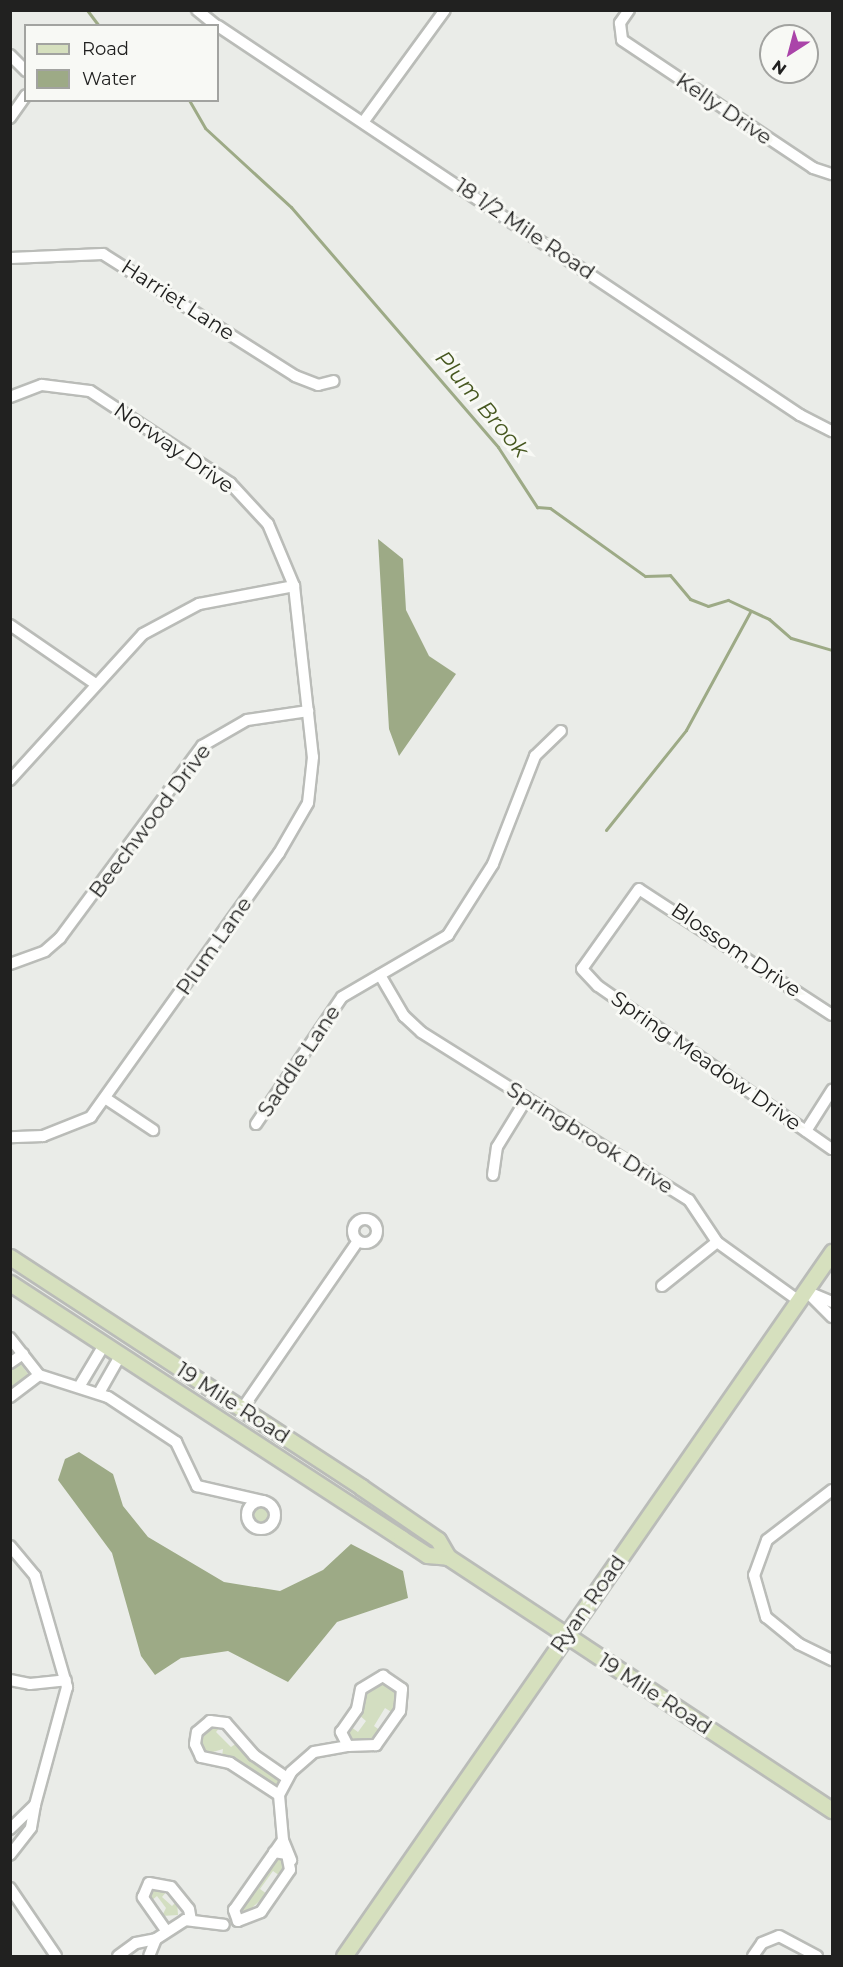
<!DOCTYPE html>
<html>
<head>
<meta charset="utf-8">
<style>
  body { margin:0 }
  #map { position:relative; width:843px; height:1967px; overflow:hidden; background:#eaece8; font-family:Montserrat,sans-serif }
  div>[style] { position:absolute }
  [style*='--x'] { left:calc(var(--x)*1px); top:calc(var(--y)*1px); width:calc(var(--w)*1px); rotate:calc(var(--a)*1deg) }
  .green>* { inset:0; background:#d3dec1 }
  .round { border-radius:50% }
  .water>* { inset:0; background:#9daa86 }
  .stream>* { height:3px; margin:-1.5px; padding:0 1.5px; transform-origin:1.5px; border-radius:1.5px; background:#9daa86 }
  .roads { filter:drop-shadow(2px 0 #babcb8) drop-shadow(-2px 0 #babcb8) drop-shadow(0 2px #babcb8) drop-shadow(0 -2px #babcb8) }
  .minor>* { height:10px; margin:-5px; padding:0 5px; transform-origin:5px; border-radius:5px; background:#fff }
  .minor>.ring { margin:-5px; padding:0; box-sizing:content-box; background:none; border:10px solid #fff; border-radius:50% }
  .secondary>* { height:15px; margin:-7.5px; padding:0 7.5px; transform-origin:7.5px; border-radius:7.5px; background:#d6e0be }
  span { translate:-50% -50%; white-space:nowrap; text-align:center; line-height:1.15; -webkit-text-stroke:6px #f8f9f5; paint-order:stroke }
  .street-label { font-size:21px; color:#212120 }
  .water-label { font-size:22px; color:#46571f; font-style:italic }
  .frame { position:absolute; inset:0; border:12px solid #212120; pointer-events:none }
  .legend { position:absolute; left:24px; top:24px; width:195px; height:78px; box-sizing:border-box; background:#f8f9f5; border:2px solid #a2a3a0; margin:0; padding:8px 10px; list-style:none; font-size:18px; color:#212120 }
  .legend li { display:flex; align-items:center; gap:12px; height:30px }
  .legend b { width:30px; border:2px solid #a2a3a0 }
  .north { position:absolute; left:759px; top:24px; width:60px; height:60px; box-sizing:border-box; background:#f8f9f5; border:2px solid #a2a3a0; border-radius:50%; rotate:216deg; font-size:16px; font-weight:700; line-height:24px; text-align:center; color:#212120 }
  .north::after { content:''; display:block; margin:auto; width:21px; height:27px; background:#aa44a9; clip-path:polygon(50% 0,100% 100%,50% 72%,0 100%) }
</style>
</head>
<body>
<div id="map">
  <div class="green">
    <div style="clip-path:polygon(20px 1363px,31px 1378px,11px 1393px,11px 1368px)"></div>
    <div class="round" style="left:253px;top:1506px;width:18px;height:18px"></div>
    <div style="clip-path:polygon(386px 1681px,397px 1688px,400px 1700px,393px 1713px,385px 1708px,374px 1726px,381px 1731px,370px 1742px,351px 1742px,347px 1732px,351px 1727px,358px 1732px,366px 1721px,359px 1715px,365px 1692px)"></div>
    <div style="clip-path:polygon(209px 1726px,221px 1726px,216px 1732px,231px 1747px,237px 1743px,278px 1778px,279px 1785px,272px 1787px,222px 1757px,223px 1749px,206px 1754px,200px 1744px)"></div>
    <div style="clip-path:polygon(276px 1858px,284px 1858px,287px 1866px,280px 1876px,273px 1871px,260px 1889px,267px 1894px,242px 1917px,239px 1912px)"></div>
    <div style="clip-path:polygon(153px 1887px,167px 1891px,162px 1897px,172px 1906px,177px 1901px,178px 1915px,162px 1916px,166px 1908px,157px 1896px,151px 1901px,148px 1896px)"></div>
  </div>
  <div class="water">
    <div style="clip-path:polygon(378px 539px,403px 559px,406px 610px,429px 656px,456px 674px,399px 756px,389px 729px)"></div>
    <div style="clip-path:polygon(79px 1452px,113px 1474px,123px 1506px,148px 1537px,224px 1582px,280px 1591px,323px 1570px,351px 1544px,403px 1571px,408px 1598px,337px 1622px,288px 1682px,228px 1651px,181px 1658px,155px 1675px,141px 1656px,112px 1553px,58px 1480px,65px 1459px)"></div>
  </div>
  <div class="stream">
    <div style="--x:87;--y:10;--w:20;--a:53"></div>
    <div style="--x:189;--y:100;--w:32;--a:60"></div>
    <div style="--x:205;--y:128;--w:117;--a:42.6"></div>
    <div style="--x:291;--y:207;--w:317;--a:49.2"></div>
    <div style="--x:498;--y:447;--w:72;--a:57"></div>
    <div style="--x:537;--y:507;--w:13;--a:4"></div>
    <div style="--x:550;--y:508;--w:117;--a:35.6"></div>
    <div style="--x:645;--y:576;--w:25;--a:-2"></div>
    <div style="--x:670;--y:575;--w:31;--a:50"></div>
    <div style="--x:690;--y:599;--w:19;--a:21"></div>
    <div style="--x:708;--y:606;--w:21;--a:-17"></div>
    <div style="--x:728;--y:600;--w:45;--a:24.9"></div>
    <div style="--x:769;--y:619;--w:29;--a:41"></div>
    <div style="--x:791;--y:638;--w:43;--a:16.3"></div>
    <div style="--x:606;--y:830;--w:128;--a:-51.3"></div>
    <div style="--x:686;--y:730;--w:134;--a:-61.5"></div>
  </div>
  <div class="roads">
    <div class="minor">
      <div style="--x:197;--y:10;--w:26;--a:39"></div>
      <div style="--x:629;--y:10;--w:16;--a:125"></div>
      <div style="--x:620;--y:23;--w:17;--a:83"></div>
      <div style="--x:622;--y:40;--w:230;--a:33.8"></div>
      <div style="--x:813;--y:168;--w:20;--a:18"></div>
      <div style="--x:218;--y:26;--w:700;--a:33.76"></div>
      <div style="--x:800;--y:415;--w:36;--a:27"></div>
      <div style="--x:10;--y:55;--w:23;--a:45"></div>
      <div style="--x:10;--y:118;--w:28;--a:-55"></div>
      <div style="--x:364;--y:121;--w:137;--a:-53.9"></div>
      <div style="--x:10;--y:258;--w:93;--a:-2.5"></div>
      <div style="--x:103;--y:254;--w:227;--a:32.4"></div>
      <div style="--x:295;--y:376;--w:25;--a:21"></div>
      <div style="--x:318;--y:385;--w:16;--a:-14"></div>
      <div style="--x:10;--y:397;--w:34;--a:-21"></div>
      <div style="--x:42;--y:385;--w:48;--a:7.1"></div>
      <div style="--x:90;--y:391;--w:168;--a:33.3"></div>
      <div style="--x:230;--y:483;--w:56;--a:47.2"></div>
      <div style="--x:268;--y:524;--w:67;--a:67.2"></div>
      <div style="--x:294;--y:586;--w:172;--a:83.7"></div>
      <div style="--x:313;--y:757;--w:46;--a:96.2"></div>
      <div style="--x:308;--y:803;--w:58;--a:120.1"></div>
      <div style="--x:279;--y:853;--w:324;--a:125.5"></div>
      <div style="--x:91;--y:1117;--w:52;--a:158.4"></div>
      <div style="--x:43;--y:1136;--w:33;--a:178"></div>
      <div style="--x:10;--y:625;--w:102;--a:34.6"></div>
      <div style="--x:10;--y:780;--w:197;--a:-47.7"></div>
      <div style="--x:143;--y:634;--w:64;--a:-28.2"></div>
      <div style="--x:199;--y:604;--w:97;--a:-10.7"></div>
      <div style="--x:10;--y:964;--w:37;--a:-20"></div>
      <div style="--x:45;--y:951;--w:20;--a:-41"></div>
      <div style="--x:60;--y:938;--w:239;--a:-53.5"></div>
      <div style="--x:202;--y:746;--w:52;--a:-30"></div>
      <div style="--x:247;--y:720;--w:62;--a:-8.4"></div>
      <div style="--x:380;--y:975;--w:48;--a:59.7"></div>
      <div style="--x:404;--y:1016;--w:23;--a:43"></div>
      <div style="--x:421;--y:1032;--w:316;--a:32.1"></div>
      <div style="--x:689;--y:1200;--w:50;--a:56.3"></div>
      <div style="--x:717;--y:1242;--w:101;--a:35.7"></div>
      <div style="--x:832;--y:1015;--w:230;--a:-146.9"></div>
      <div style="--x:639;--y:889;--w:98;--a:125.5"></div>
      <div style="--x:582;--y:969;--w:23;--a:47"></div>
      <div style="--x:598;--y:986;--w:285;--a:34.9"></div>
      <div style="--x:105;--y:1098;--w:58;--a:33.7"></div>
      <div style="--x:256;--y:1124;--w:153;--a:-55.9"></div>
      <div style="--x:342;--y:997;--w:123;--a:-30.3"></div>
      <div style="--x:448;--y:935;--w:84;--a:-57.6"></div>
      <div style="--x:493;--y:864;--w:116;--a:-68.7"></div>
      <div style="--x:535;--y:756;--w:36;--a:-44"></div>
      <div style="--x:806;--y:1131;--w:49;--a:-57.6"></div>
      <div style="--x:493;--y:1175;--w:28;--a:-82"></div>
      <div style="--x:497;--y:1147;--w:57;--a:-58.5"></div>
      <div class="ring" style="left:353px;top:1219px;width:14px;height:14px"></div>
      <div style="--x:662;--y:1286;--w:70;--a:-38.7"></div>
      <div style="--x:806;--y:1291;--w:37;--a:45"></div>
      <div style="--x:806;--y:1291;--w:28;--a:23"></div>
      <div style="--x:10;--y:1338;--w:47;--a:51.9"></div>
      <div style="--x:39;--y:1375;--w:72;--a:17.7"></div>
      <div style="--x:108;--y:1397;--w:82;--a:33.5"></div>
      <div style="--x:176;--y:1442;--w:49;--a:64.5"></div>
      <div style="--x:197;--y:1486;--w:68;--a:12.8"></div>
      <div style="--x:10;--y:1363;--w:16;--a:-35"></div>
      <div style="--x:79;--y:1387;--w:49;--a:-59.2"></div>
      <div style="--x:99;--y:1393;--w:43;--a:-60.4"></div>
      <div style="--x:10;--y:1397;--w:36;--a:-37"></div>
      <div style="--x:242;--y:1409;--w:204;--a:-55.4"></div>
      <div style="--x:832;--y:1490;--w:82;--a:142.4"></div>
      <div style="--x:767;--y:1540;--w:37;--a:110"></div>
      <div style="--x:754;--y:1575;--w:44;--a:74.1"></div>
      <div style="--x:766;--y:1617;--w:43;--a:39.3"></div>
      <div style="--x:799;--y:1644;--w:37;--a:26"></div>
      <div class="ring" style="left:247px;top:1501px;width:18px;height:18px"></div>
      <div style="--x:10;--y:1546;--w:39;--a:50"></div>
      <div style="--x:35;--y:1576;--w:116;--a:73.9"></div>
      <div style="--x:67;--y:1687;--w:122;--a:105.2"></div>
      <div style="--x:383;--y:1676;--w:23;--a:34"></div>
      <div style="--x:402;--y:1689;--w:22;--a:95"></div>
      <div style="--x:400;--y:1711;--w:42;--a:125.2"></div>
      <div style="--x:376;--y:1745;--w:28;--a:178"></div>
      <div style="--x:348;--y:1746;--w:16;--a:-117"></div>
      <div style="--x:341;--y:1732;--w:28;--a:-55"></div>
      <div style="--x:357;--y:1709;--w:20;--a:-79"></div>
      <div style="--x:361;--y:1689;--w:26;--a:-31"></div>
      <div style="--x:10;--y:1680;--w:20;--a:11"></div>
      <div style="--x:30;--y:1684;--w:36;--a:-6"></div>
      <div style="--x:279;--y:1795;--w:59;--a:-146.9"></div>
      <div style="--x:230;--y:1763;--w:30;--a:-168"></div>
      <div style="--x:201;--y:1757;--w:14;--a:-115"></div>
      <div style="--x:195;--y:1744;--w:12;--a:-81"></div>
      <div style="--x:197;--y:1732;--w:17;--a:-40"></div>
      <div style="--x:210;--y:1721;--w:16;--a:7"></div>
      <div style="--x:226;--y:1723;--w:43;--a:48.8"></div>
      <div style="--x:254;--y:1755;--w:40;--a:34.9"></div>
      <div style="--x:10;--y:1829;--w:35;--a:-44"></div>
      <div style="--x:35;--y:1805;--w:23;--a:100"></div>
      <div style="--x:31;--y:1828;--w:34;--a:128"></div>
      <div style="--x:283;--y:1840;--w:45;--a:-95.1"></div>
      <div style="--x:279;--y:1795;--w:26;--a:-62"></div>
      <div style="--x:291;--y:1772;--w:30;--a:-41"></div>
      <div style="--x:314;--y:1752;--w:35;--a:-10"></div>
      <div style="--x:274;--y:1852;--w:13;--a:9"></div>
      <div style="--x:287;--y:1854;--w:16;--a:79"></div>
      <div style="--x:290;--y:1870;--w:51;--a:124.6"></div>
      <div style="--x:261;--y:1912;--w:25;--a:159"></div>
      <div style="--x:238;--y:1921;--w:12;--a:-110"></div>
      <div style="--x:234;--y:1910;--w:85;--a:-55"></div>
      <div style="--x:283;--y:1840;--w:22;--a:68"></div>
      <div style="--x:10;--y:1888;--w:82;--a:55.9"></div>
      <div style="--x:165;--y:1929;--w:39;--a:-125"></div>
      <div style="--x:143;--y:1897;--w:15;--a:-67"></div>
      <div style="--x:149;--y:1883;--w:22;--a:10"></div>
      <div style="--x:171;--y:1887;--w:28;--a:51"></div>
      <div style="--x:189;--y:1909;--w:11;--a:80"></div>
      <div style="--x:156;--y:1939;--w:35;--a:-33"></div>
      <div style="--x:185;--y:1920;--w:39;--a:7"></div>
      <div style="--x:118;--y:1956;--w:22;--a:-36"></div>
      <div style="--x:136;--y:1943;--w:20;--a:-11"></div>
      <div style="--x:156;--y:1939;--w:18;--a:112"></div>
      <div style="--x:753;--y:1956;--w:16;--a:-55"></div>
      <div style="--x:762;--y:1943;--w:18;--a:-22"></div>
      <div style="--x:779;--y:1936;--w:43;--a:27.8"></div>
    </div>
    <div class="secondary">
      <div style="--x:10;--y:1257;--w:420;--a:33.2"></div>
      <div style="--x:361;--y:1487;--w:93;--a:34.5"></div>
      <div style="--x:438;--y:1540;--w:20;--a:60"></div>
      <div style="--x:10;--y:1283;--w:467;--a:33.1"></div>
      <div style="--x:401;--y:1538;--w:31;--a:33"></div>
      <div style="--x:427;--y:1555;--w:21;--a:5"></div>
      <div style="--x:448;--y:1557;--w:460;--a:33.4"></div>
      <div style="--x:344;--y:1956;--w:857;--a:-55.27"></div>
    </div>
  </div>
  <div class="street-label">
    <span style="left:724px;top:109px;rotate:34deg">Kelly Drive</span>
    <span style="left:525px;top:229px;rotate:34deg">18 1/2 Mile Road</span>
    <span style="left:178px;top:300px;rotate:33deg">Harriet Lane</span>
    <span style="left:174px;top:448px;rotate:35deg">Norway Drive</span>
    <span style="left:150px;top:821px;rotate:-53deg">Beechwood Drive</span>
    <span style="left:214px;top:946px;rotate:-55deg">Plum Lane</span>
    <span style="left:736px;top:950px;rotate:34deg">Blossom Drive</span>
    <span style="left:299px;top:1061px;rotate:-56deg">Saddle Lane</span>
    <span style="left:706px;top:1061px;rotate:35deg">Spring Meadow Drive</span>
    <span style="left:590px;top:1138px;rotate:32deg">Springbrook Drive</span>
    <span style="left:233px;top:1403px;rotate:33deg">19 Mile Road</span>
    <span style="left:588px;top:1604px;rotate:-55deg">Ryan Road</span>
    <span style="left:655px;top:1694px;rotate:33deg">19 Mile Road</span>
  </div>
  <div class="water-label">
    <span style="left:482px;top:404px;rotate:50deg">Plum Brook</span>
  </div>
  <div class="frame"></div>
  <ul class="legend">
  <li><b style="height:8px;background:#d6e0be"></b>Road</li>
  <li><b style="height:16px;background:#9daa86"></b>Water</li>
  </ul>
  <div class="north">N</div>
</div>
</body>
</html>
